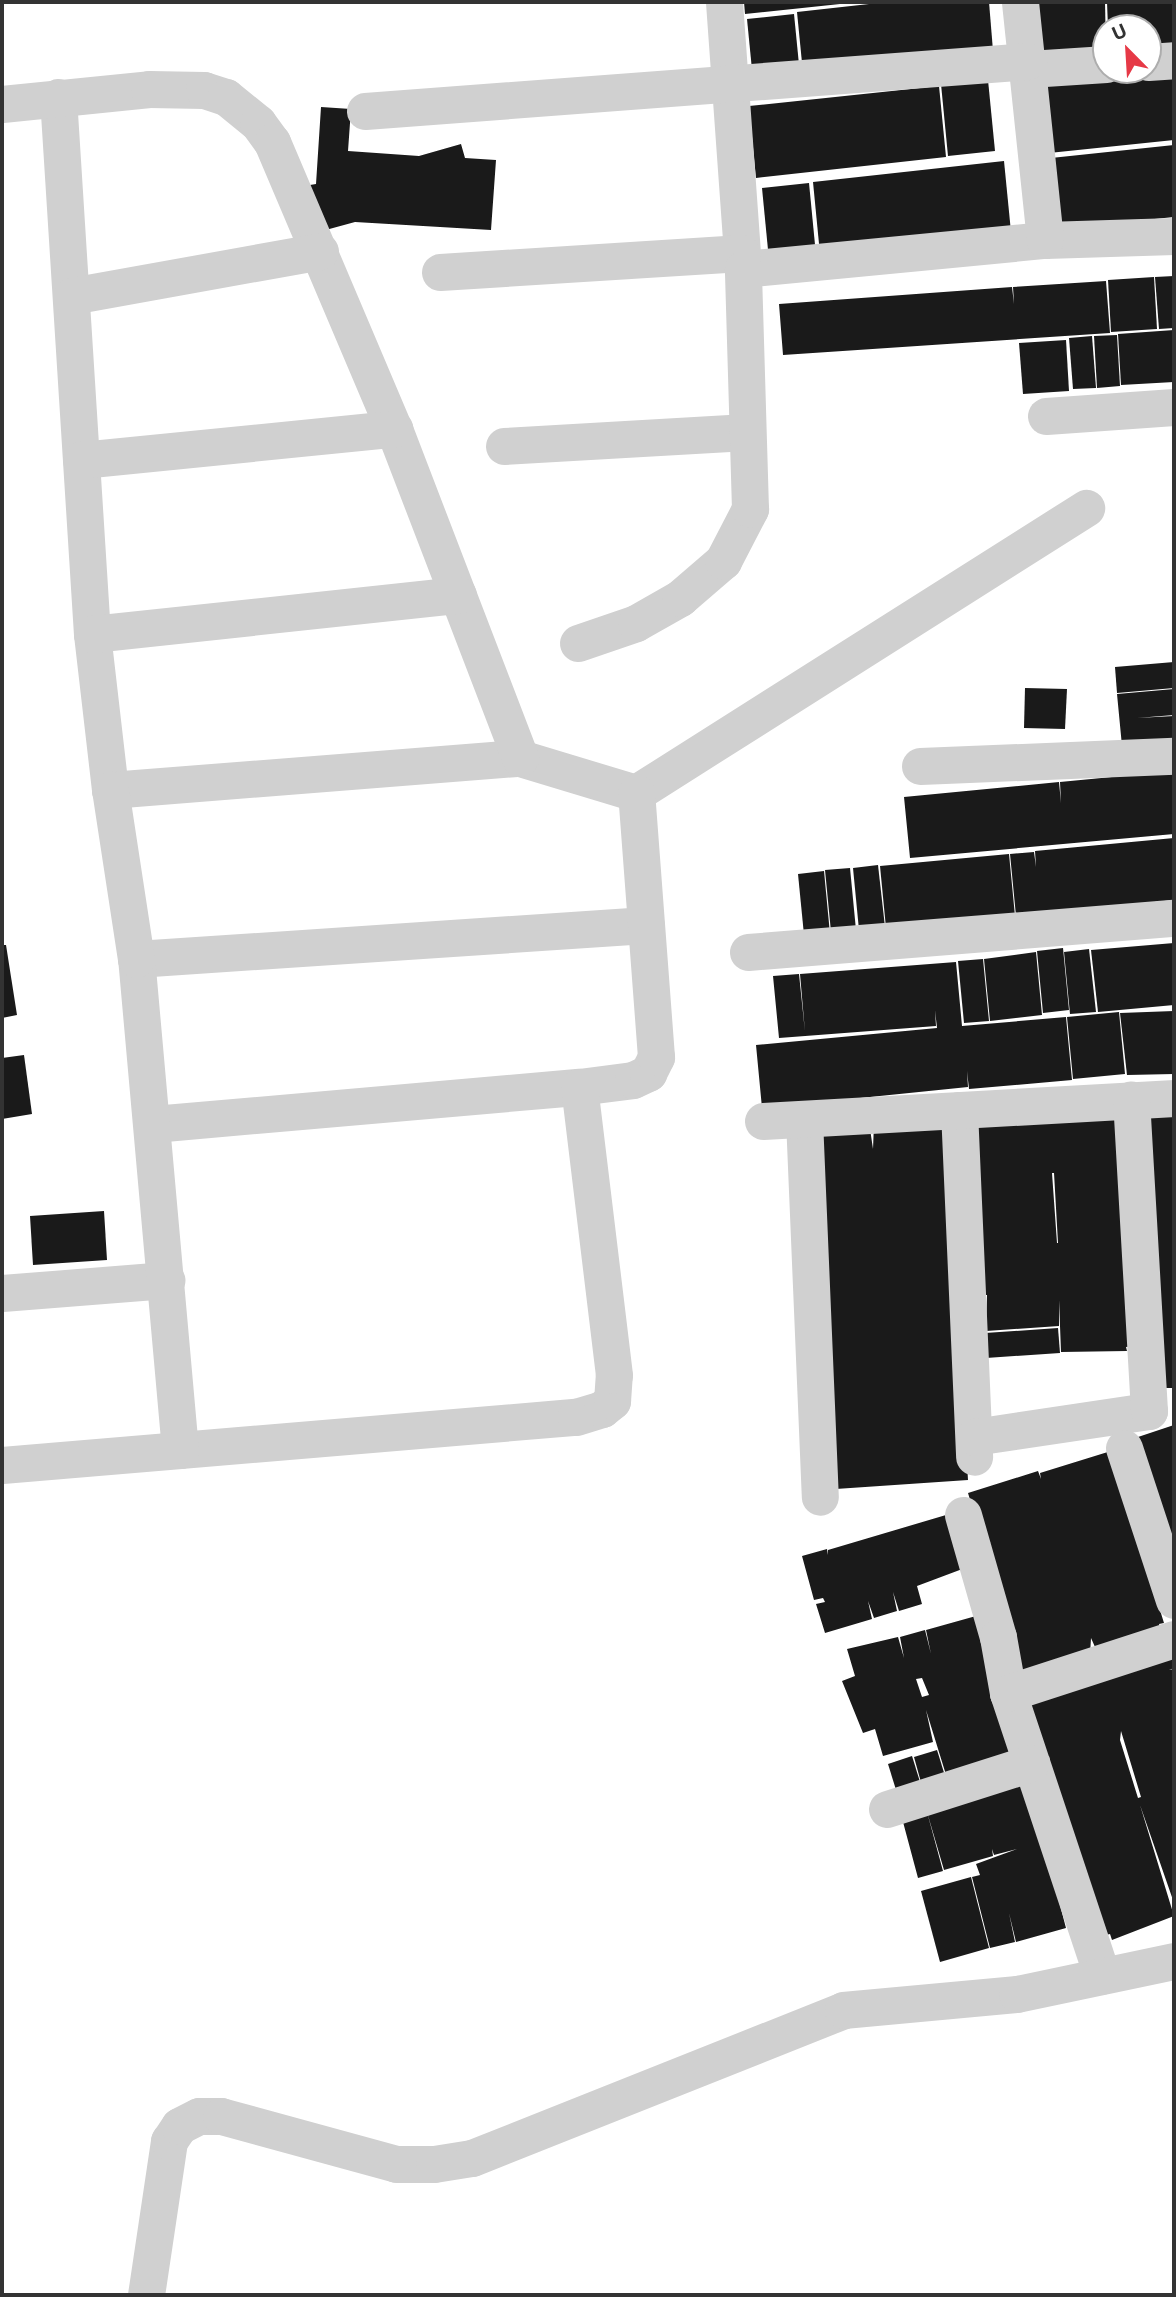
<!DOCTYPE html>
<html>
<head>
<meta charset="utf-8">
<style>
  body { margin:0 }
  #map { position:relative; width:1176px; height:2297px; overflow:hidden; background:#fff; font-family:"Open Sans",sans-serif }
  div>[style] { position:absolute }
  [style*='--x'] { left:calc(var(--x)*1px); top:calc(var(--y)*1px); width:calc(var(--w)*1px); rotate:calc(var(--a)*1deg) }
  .building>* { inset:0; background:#1a1a1a }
  .minor>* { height:37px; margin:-18.5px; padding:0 18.5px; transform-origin:18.5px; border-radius:18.5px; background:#d0d0d0 }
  span { translate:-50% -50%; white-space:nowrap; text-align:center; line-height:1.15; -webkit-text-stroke:7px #fff; paint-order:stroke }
  .frame { position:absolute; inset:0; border:4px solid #333; pointer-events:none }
  .north { position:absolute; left:1092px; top:14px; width:70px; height:70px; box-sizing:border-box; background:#fff; border:2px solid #adadad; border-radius:50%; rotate:336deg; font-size:19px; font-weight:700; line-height:28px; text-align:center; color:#333 }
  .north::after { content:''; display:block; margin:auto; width:24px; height:32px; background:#e63946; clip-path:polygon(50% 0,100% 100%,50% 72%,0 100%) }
</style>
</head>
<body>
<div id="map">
  <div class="building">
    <div style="clip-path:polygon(744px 2px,840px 2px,840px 4px,745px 14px)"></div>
    <div style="clip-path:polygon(887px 2px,989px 2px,994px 63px,804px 83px,797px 12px)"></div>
    <div style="clip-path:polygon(1032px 2px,1105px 2px,1106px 52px,1035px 55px)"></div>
    <div style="clip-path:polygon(1107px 2px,1174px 2px,1174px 53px,1148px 54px,1148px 28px,1108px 28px)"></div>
    <div style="clip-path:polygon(794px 14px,801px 85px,754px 90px,747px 19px)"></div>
    <div style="clip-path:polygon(1174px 68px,1174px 140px,1049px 153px,1043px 82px)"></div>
    <div style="clip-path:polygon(988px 80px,995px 151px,948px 156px,941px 84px)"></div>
    <div style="clip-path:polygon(939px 86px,946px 157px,756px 178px,749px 106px)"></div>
    <div style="clip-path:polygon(321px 107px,351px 109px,348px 151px,419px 156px,461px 144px,465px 158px,496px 160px,491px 230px,355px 222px,322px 231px,310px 185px,316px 184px)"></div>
    <div style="clip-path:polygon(1174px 145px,1174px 217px,1058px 229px,1051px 158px)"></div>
    <div style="clip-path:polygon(1004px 161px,1011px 232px,820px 254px,813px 182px)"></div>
    <div style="clip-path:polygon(809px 183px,816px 255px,769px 260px,762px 188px)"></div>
    <div style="clip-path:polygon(1174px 276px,1174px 328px,1159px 329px,1155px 277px)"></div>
    <div style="clip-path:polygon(1154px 277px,1157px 329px,1111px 332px,1108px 280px)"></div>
    <div style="clip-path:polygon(1106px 281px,1110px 333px,783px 355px,779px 304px,1012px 287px,1014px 304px,1013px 287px)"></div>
    <div style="clip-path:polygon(1174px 330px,1174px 382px,1121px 385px,1118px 334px)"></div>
    <div style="clip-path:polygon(1117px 335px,1120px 386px,1097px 388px,1094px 336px)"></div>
    <div style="clip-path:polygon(1092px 336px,1096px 388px,1073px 389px,1069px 338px)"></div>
    <div style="clip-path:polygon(1066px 340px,1069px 391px,1023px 394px,1019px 343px)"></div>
    <div style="clip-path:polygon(1174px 662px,1174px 688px,1117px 693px,1115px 667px)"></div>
    <div style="clip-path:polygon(1025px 688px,1067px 689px,1065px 729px,1024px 728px)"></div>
    <div style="clip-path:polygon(1174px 689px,1174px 715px,1137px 718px,1174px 716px,1174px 741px,1122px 746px,1117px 694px)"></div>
    <div style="clip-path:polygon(1174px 771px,1174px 834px,910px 858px,904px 797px,1059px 782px,1061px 803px,1060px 782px)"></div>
    <div style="clip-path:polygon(1174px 838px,1174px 900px,1016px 916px,1010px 854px,1034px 852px,1036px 867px,1035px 851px)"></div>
    <div style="clip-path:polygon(1009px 854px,1015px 916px,886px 928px,880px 866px)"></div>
    <div style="clip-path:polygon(878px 865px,885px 927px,859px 930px,853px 868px)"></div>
    <div style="clip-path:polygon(850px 868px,856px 930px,831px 932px,825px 870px)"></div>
    <div style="clip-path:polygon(824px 871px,830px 934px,804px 935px,798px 874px)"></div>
    <div style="clip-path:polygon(1174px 943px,1174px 1005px,1098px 1012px,1091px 950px)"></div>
    <div style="clip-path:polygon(2px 945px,6px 945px,17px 1015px,2px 1018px)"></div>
    <div style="clip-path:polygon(1063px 948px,1069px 1010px,1043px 1013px,1037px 951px)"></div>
    <div style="clip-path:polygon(1089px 949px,1096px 1012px,1070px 1014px,1064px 952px)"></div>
    <div style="clip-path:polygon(1036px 952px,1042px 1015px,990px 1021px,984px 959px)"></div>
    <div style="clip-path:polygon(983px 959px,989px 1021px,964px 1023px,958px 961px)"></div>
    <div style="clip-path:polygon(956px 962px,962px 1026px,1066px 1017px,1072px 1080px,969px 1089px,967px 1071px,968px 1087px,762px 1108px,756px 1045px,937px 1028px,935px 1010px,936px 1026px,779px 1038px,773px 976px,799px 974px,805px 1032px,800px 974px)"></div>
    <div style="clip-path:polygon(1174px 1011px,1174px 1074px,1127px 1075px,1120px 1013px)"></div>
    <div style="clip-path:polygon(1119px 1012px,1125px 1074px,1073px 1079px,1067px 1017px)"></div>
    <div style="clip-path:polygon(24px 1055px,32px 1114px,2px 1119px,2px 1058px)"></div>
    <div style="clip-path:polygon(evenodd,1122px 1111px,1135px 1346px,1126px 1347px,1127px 1351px,1061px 1352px,1059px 1300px,1059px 1326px,986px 1331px,987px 1295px,981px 1295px,978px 1246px,983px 1246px,975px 1123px,1122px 1111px,1052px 1173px,1054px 1173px,1058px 1243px,1057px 1243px,1052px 1173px)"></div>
    <div style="clip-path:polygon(1174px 1111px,1174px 1388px,1163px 1388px,1138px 1115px)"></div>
    <div style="clip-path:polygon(948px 1118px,968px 1480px,821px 1490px,796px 1127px,869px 1122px,873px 1149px,874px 1123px)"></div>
    <div style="clip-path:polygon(104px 1211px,107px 1260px,33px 1265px,30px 1216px)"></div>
    <div style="clip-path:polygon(1058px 1328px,1060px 1353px,986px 1358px,985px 1333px)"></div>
    <div style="clip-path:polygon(1174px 1425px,1174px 1557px,1135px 1438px)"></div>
    <div style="clip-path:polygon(1111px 1451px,1164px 1623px,1159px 1624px,1162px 1633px,1099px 1656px,1091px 1638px,1090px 1655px,1026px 1679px,1004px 1626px,984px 1544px,991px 1542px,983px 1543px,968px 1493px,1038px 1471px,1041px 1479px,1040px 1473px)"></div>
    <div style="clip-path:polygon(946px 1515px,965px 1568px,917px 1586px,922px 1604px,899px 1611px,893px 1592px,897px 1611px,874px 1618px,868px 1601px,872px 1619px,825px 1633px,816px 1604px,825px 1602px,823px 1598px,814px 1600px,802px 1556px,827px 1549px,828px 1555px,828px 1550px)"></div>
    <div style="clip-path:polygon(evenodd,976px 1616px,1019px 1757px,947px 1778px,926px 1710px,933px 1742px,883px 1756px,875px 1729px,863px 1733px,842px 1681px,855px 1676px,847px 1649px,898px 1637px,904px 1658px,900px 1637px,925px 1630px,931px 1654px,926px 1630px,976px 1616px,922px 1678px,929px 1695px,922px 1697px,916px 1679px,922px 1678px)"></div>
    <div style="clip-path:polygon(evenodd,1174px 1652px,1174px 1668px,1169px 1670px,1174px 1669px,1174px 1903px,1140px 1805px,1174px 1916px,1112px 1940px,1110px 1934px,1102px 1936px,1044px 1763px,1050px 1761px,1049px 1756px,1043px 1759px,1021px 1706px,1174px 1652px,1121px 1731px,1141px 1797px,1138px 1798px,1120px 1740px,1121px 1731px)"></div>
    <div style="clip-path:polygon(937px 1750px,946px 1779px,922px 1786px,914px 1757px)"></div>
    <div style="clip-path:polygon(912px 1756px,921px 1785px,897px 1793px,888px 1764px)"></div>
    <div style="clip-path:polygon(1025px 1771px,1066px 1928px,1016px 1942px,1009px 1913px,1015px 1942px,990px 1948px,972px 1877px,980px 1875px,976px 1864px,1017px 1849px,994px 1855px,992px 1849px,993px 1856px,944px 1870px,927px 1812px,943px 1871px,918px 1878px,899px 1807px)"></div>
    <div style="clip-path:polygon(971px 1877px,989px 1948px,940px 1962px,921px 1891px)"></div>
  </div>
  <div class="minor">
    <div style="--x:724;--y:2;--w:268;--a:85.9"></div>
    <div style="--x:743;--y:269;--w:303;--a:-5.5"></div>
    <div style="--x:1045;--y:240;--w:129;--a:-1.8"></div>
    <div style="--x:1020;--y:2;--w:239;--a:84"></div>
    <div style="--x:1148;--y:62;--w:26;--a:-4"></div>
    <div style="--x:1029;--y:69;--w:77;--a:-3.7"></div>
    <div style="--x:58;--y:97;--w:538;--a:86.38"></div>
    <div style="--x:92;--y:634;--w:157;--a:83.4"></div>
    <div style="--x:110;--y:790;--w:411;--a:-4.5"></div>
    <div style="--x:520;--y:758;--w:121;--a:16.8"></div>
    <div style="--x:636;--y:793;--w:533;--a:-32.35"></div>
    <div style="--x:2;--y:104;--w:148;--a:-5.8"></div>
    <div style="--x:149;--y:89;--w:55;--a:1"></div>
    <div style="--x:204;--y:90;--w:23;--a:18"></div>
    <div style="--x:226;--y:97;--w:41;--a:39.1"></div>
    <div style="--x:258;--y:123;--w:24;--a:54"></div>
    <div style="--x:272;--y:142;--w:312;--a:67"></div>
    <div style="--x:394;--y:429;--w:352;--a:69"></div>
    <div style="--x:365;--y:111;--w:665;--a:-4.31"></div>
    <div style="--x:440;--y:272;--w:302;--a:-3.6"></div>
    <div style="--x:71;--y:296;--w:253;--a:-10.2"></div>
    <div style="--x:1046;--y:416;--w:128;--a:-4"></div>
    <div style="--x:504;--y:446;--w:243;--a:-3.3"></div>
    <div style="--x:81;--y:460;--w:315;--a:-5.7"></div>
    <div style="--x:92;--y:634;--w:368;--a:-6.1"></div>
    <div style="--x:578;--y:643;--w:61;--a:-19"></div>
    <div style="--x:636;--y:623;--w:51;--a:-29.6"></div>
    <div style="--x:680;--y:598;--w:57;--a:-40.7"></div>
    <div style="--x:723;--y:561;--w:59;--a:-62.6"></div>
    <div style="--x:750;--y:509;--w:240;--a:-91.7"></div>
    <div style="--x:920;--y:766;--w:254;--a:-2.3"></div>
    <div style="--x:748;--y:952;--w:427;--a:-4.6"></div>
    <div style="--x:136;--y:959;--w:511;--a:-3.81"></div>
    <div style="--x:959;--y:1110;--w:347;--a:87.5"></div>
    <div style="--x:804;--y:1119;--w:378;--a:87.6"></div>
    <div style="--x:763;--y:1121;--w:412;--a:-3.2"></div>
    <div style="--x:153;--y:1124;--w:428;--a:-5"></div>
    <div style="--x:579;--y:1087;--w:54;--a:-7.4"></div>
    <div style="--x:633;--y:1080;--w:17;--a:-25"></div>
    <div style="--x:648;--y:1073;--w:18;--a:-63"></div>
    <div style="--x:656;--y:1057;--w:265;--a:-94.3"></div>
    <div style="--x:2;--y:1293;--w:165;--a:-4.5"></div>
    <div style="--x:974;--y:1437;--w:177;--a:-8.5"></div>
    <div style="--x:1149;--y:1411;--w:312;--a:-93.3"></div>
    <div style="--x:1124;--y:1448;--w:160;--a:71.8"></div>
    <div style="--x:180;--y:1450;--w:397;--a:-4.8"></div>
    <div style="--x:576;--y:1417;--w:27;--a:-17"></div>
    <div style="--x:602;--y:1409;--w:13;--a:-39"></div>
    <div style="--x:612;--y:1401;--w:26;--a:-86"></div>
    <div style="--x:614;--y:1375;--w:290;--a:-96.9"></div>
    <div style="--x:2;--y:1465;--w:179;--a:-4.8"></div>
    <div style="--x:180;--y:1450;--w:493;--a:-95.1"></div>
    <div style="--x:136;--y:959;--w:171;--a:-98.7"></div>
    <div style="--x:963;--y:1515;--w:127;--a:74"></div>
    <div style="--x:998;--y:1637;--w:57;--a:79.9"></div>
    <div style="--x:1008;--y:1693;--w:298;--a:71.6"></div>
    <div style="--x:1008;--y:1693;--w:175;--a:-18"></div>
    <div style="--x:887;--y:1809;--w:151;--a:-17.7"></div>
    <div style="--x:146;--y:2295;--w:156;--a:-81.5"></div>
    <div style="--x:169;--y:2141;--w:18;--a:-56"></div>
    <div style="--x:179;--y:2126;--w:22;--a:-27"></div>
    <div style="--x:199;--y:2116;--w:22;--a:0"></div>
    <div style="--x:221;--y:2116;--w:181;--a:15.3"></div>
    <div style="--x:396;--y:2164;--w:38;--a:0"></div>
    <div style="--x:434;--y:2164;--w:38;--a:-9"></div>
    <div style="--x:472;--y:2158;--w:399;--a:-21.7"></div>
    <div style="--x:843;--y:2010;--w:175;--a:-5.3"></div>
    <div style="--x:1017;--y:1994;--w:160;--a:-11.9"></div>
  </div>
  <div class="frame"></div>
  <div class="north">U</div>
</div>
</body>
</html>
